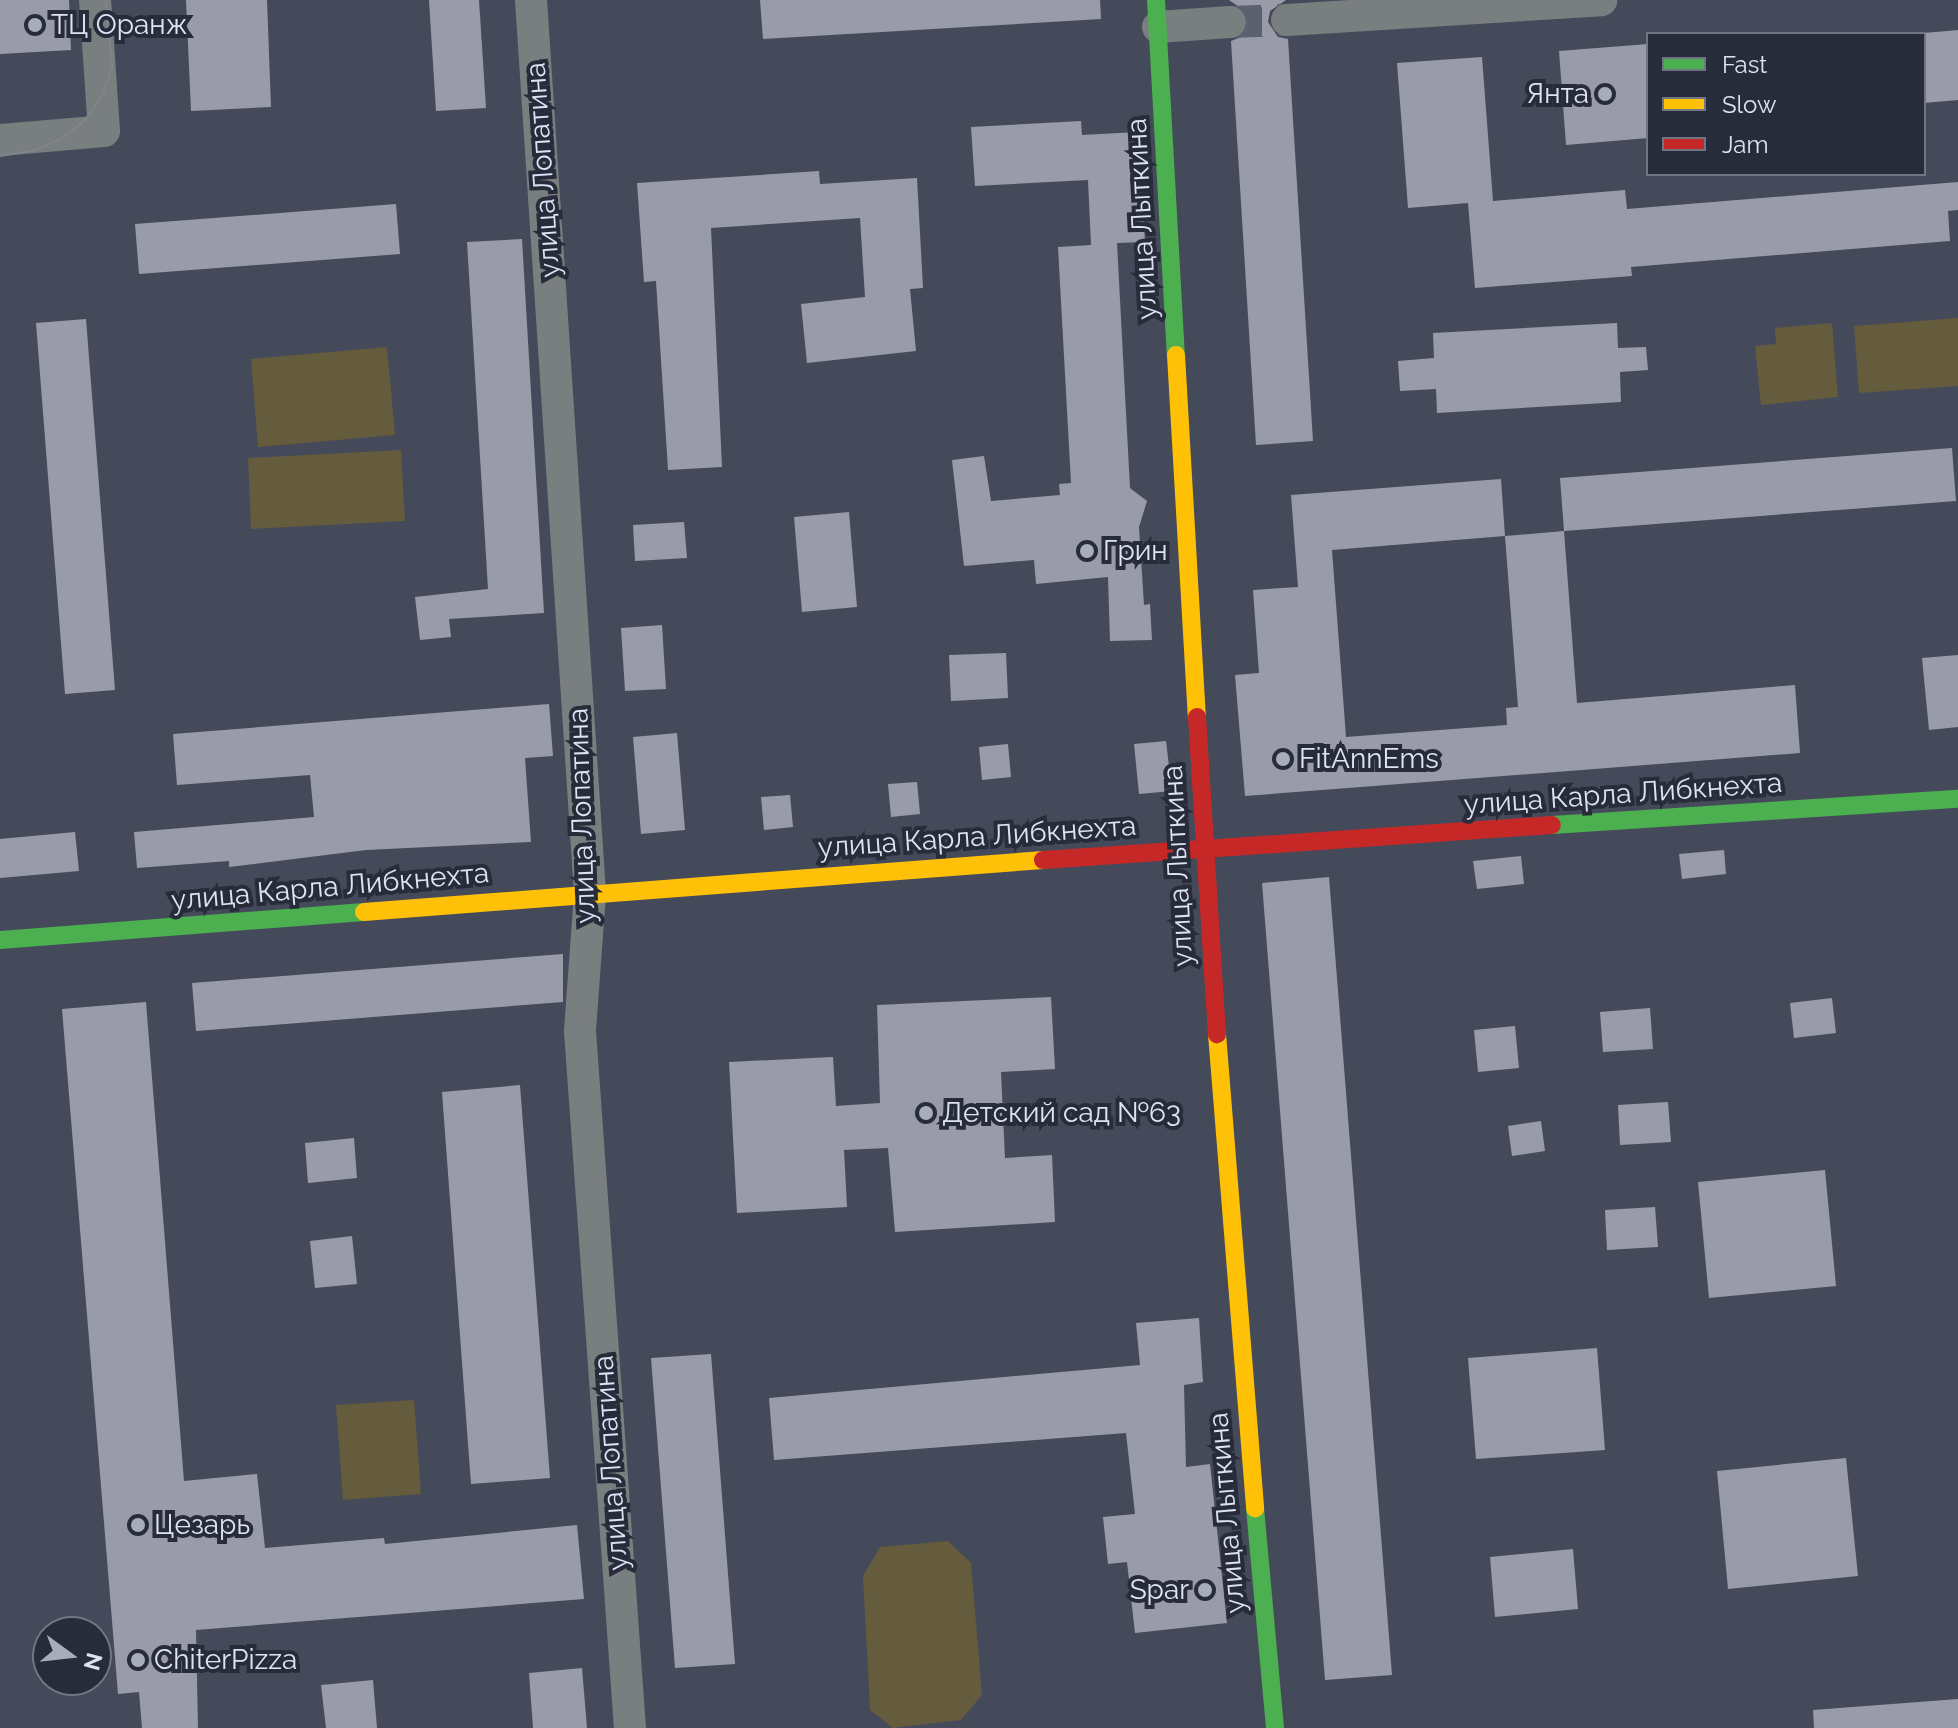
<!DOCTYPE html>
<html>
<head>
<meta charset="utf-8">
<style>
  body { margin:0 }
  #map { position:relative; width:1958px; height:1728px; overflow:hidden; background:#454a5a; font-family:Raleway,sans-serif }
  div>[style] { position:absolute }
  [style*='--x'] { left:calc(var(--x)*1px); top:calc(var(--y)*1px); width:calc(var(--w)*1px); rotate:calc(var(--a)*1deg) }
  .green>* { inset:0; background:#655b3d }
  .building>* { inset:0; background:#9a9ba9 }
  .street-tunnel>* { height:32px; margin-top:-16px; transform-origin:0; background:repeating-linear-gradient(90deg,#5c6171 0 32px,transparent 0 48px) }
  .street>* { height:32px; margin:-16px; padding:0 16px; transform-origin:16px; border-radius:16px; background:#797e7e }
  .fast>* { height:18px; margin:-9px; padding:0 9px; transform-origin:9px; border-radius:9px; background:#4caf50 }
  .slow>* { height:18px; margin:-9px; padding:0 9px; transform-origin:9px; border-radius:9px; background:#ffc107 }
  .jam>* { height:18px; margin:-9px; padding:0 9px; transform-origin:9px; border-radius:9px; background:#c62828 }
  .tram>* { height:2px; margin:-1px; padding:0 1px; transform-origin:1px; border-radius:1px; background:#81858a }
  .dots>* { width:22px; height:22px; translate:-50% -50%; box-sizing:border-box; border:4px solid #282c3a; border-radius:50% }
  span { translate:-50% -50%; white-space:nowrap; text-align:center; line-height:1.15; -webkit-text-stroke:8px #282c3a; paint-order:stroke }
  .poi-label { font-size:28px; color:#dde2f4 }
  .left { translate:0 -50%; text-align:left }
  .right { translate:-100% -50%; text-align:right }
  .street-label { font-size:28px; color:#dde2f4 }
  .legend { position:absolute; left:1646px; top:32px; width:280px; height:144px; box-sizing:border-box; background:#282c3a; border:2px solid #707584; margin:0; padding:10px 14px; list-style:none; font-size:24px; color:#dde2f4 }
  .legend li { display:flex; align-items:center; gap:16px; height:40px }
  .legend b { width:40px; border:2px solid #707584 }
  .north { position:absolute; left:32px; top:1616px; width:80px; height:80px; box-sizing:border-box; background:#282c3a; border:2px solid #707584; border-radius:50%; rotate:105deg; font-size:22px; font-weight:700; line-height:32px; text-align:center; color:#dde2f4 }
  .north::after { content:''; display:block; margin:auto; width:28px; height:36px; background:#a8adbe; clip-path:polygon(50% 0,100% 100%,50% 72%,0 100%) }
</style>
</head>
<body>
<div id="map">
  <div class="green">
    <div style="clip-path:polygon(1958px 318px,1958px 386px,1859px 393px,1854px 326px)"></div>
    <div style="clip-path:polygon(1832px 323px,1838px 397px,1761px 405px,1755px 346px,1776px 344px,1775px 328px)"></div>
    <div style="clip-path:polygon(387px 347px,395px 435px,258px 447px,251px 359px)"></div>
    <div style="clip-path:polygon(401px 450px,405px 521px,251px 529px,248px 458px)"></div>
    <div style="clip-path:polygon(414px 1400px,421px 1494px,343px 1500px,336px 1405px)"></div>
    <div style="clip-path:polygon(948px 1541px,971px 1563px,982px 1695px,961px 1720px,893px 1728px,870px 1710px,863px 1576px,880px 1547px)"></div>
  </div>
  <div class="building">
    <div style="clip-path:polygon(0 0,69px 0,71px 50px,0 54px)"></div>
    <div style="clip-path:polygon(186px 0,267px 0,271px 107px,191px 111px)"></div>
    <div style="clip-path:polygon(429px 0,479px 0,486px 108px,436px 111px)"></div>
    <div style="clip-path:polygon(760px 0,1100px 0,1101px 19px,763px 39px)"></div>
    <div style="clip-path:polygon(1229px 0,1286px 0,1270px 11px,1268px 22px,1278px 37px,1288px 39px,1313px 441px,1256px 445px,1231px 41px,1241px 37px,1249px 21px,1245px 11px)"></div>
    <div style="clip-path:polygon(1958px 30px,1958px 100px,1924px 103px,1924px 33px)"></div>
    <div style="clip-path:polygon(1648px 44px,1648px 138px,1566px 145px,1559px 51px)"></div>
    <div style="clip-path:polygon(1482px 57px,1493px 201px,1625px 190px,1627px 209px,1958px 182px,1958px 210px,1948px 211px,1950px 241px,1631px 267px,1632px 276px,1475px 288px,1468px 203px,1408px 208px,1397px 63px)"></div>
    <div style="clip-path:polygon(1081px 121px,1082px 135px,1138px 132px,1145px 242px,1117px 243px,1130px 488px,1147px 501px,1139px 527px,1144px 605px,1150px 604px,1152px 640px,1110px 641px,1108px 577px,1036px 584px,1034px 560px,964px 566px,952px 460px,984px 456px,991px 501px,1060px 495px,1059px 484px,1071px 483px,1058px 247px,1091px 245px,1088px 180px,975px 186px,971px 127px)"></div>
    <div style="clip-path:polygon(819px 171px,820px 184px,917px 178px,923px 288px,910px 289px,916px 351px,807px 363px,801px 304px,865px 297px,860px 218px,711px 228px,722px 467px,668px 470px,656px 281px,644px 282px,637px 183px)"></div>
    <div style="clip-path:polygon(396px 204px,400px 254px,139px 274px,135px 224px)"></div>
    <div style="clip-path:polygon(522px 239px,544px 613px,449px 619px,451px 637px,420px 640px,415px 597px,488px 589px,467px 242px)"></div>
    <div style="clip-path:polygon(86px 319px,115px 690px,65px 694px,36px 323px)"></div>
    <div style="clip-path:polygon(1617px 323px,1618px 348px,1646px 347px,1648px 370px,1620px 372px,1621px 402px,1437px 413px,1436px 389px,1400px 391px,1398px 361px,1434px 358px,1433px 333px)"></div>
    <div style="clip-path:polygon(1952px 448px,1956px 501px,1564px 531px,1560px 478px)"></div>
    <div style="clip-path:polygon(evenodd,1501px 479px,1505px 536px,1564px 531px,1577px 703px,1795px 685px,1800px 753px,1245px 796px,1235px 675px,1259px 673px,1253px 590px,1298px 587px,1291px 495px,1501px 479px,1505px 536px,1518px 707px,1506px 708px,1507px 725px,1346px 737px,1332px 550px,1505px 536px)"></div>
    <div style="clip-path:polygon(849px 512px,857px 607px,802px 612px,794px 517px)"></div>
    <div style="clip-path:polygon(684px 522px,687px 558px,635px 561px,633px 525px)"></div>
    <div style="clip-path:polygon(662px 625px,666px 689px,625px 691px,621px 628px)"></div>
    <div style="clip-path:polygon(1006px 653px,1008px 698px,951px 701px,949px 655px)"></div>
    <div style="clip-path:polygon(1958px 655px,1958px 727px,1929px 730px,1922px 658px)"></div>
    <div style="clip-path:polygon(549px 704px,553px 756px,525px 758px,531px 842px,366px 850px,229px 867px,229px 861px,137px 868px,134px 832px,314px 817px,310px 775px,177px 785px,173px 734px)"></div>
    <div style="clip-path:polygon(677px 733px,685px 830px,641px 834px,633px 737px)"></div>
    <div style="clip-path:polygon(1166px 741px,1172px 791px,1139px 794px,1134px 744px)"></div>
    <div style="clip-path:polygon(1008px 744px,1011px 777px,982px 780px,979px 747px)"></div>
    <div style="clip-path:polygon(917px 782px,920px 814px,891px 817px,888px 784px)"></div>
    <div style="clip-path:polygon(790px 795px,793px 827px,764px 830px,761px 797px)"></div>
    <div style="clip-path:polygon(75px 832px,79px 871px,0 878px,0 839px)"></div>
    <div style="clip-path:polygon(1724px 850px,1726px 874px,1682px 879px,1679px 854px)"></div>
    <div style="clip-path:polygon(1521px 856px,1524px 884px,1477px 889px,1473px 861px)"></div>
    <div style="clip-path:polygon(1329px 877px,1392px 1675px,1325px 1680px,1262px 883px)"></div>
    <div style="clip-path:polygon(563px 954px,563px 1002px,196px 1031px,192px 983px)"></div>
    <div style="clip-path:polygon(1051px 997px,1055px 1069px,1001px 1072px,1005px 1158px,1052px 1155px,1055px 1222px,895px 1232px,888px 1148px,844px 1150px,847px 1207px,737px 1213px,729px 1062px,833px 1057px,836px 1106px,880px 1103px,877px 1005px)"></div>
    <div style="clip-path:polygon(1832px 998px,1836px 1033px,1794px 1038px,1790px 1003px)"></div>
    <div style="clip-path:polygon(146px 1002px,184px 1481px,257px 1474px,265px 1548px,384px 1538px,385px 1544px,577px 1525px,584px 1599px,196px 1630px,198px 1728px,142px 1728px,139px 1692px,118px 1694px,62px 1009px)"></div>
    <div style="clip-path:polygon(1650px 1008px,1653px 1049px,1603px 1052px,1600px 1012px)"></div>
    <div style="clip-path:polygon(1515px 1026px,1519px 1068px,1478px 1072px,1474px 1030px)"></div>
    <div style="clip-path:polygon(520px 1085px,550px 1478px,471px 1484px,442px 1092px)"></div>
    <div style="clip-path:polygon(1668px 1102px,1671px 1142px,1620px 1145px,1618px 1105px)"></div>
    <div style="clip-path:polygon(1541px 1121px,1545px 1151px,1512px 1156px,1508px 1126px)"></div>
    <div style="clip-path:polygon(354px 1138px,357px 1178px,308px 1183px,305px 1143px)"></div>
    <div style="clip-path:polygon(1825px 1170px,1836px 1286px,1709px 1298px,1698px 1182px)"></div>
    <div style="clip-path:polygon(1655px 1207px,1658px 1247px,1607px 1250px,1605px 1210px)"></div>
    <div style="clip-path:polygon(352px 1236px,357px 1284px,315px 1288px,310px 1241px)"></div>
    <div style="clip-path:polygon(1199px 1318px,1203px 1382px,1184px 1385px,1186px 1467px,1210px 1464px,1227px 1623px,1135px 1633px,1127px 1562px,1108px 1564px,1103px 1517px,1135px 1514px,1126px 1433px,774px 1460px,769px 1398px,1140px 1365px,1136px 1323px)"></div>
    <div style="clip-path:polygon(1597px 1348px,1605px 1450px,1476px 1459px,1468px 1358px)"></div>
    <div style="clip-path:polygon(711px 1354px,735px 1664px,675px 1668px,651px 1358px)"></div>
    <div style="clip-path:polygon(1846px 1458px,1858px 1576px,1728px 1589px,1717px 1471px)"></div>
    <div style="clip-path:polygon(1573px 1549px,1578px 1609px,1495px 1617px,1490px 1557px)"></div>
    <div style="clip-path:polygon(582px 1668px,587px 1728px,533px 1728px,529px 1673px)"></div>
    <div style="clip-path:polygon(373px 1680px,377px 1728px,326px 1728px,321px 1685px)"></div>
    <div style="clip-path:polygon(1958px 1699px,1958px 1728px,1814px 1728px,1813px 1710px)"></div>
  </div>
  <div class="street-tunnel">
    <div style="--x:1230;--y:22;--w:57;--a:-2"></div>
  </div>
  <div class="street">
    <div style="--x:531;--y:0;--w:896;--a:86.22"></div>
    <div style="--x:590;--y:894;--w:137;--a:94.2"></div>
    <div style="--x:580;--y:1031;--w:699;--a:85.9"></div>
    <div style="--x:1287;--y:20;--w:315;--a:-3.6"></div>
    <div style="--x:1158;--y:27;--w:72;--a:-4"></div>
    <div style="--x:0;--y:140;--w:104;--a:-4.9"></div>
    <div style="--x:104;--y:131;--w:131;--a:-93.9"></div>
  </div>
  <div class="fast">
    <div style="--x:1156;--y:0;--w:356;--a:86.8"></div>
    <div style="--x:1552;--y:825;--w:407;--a:-3.7"></div>
    <div style="--x:0;--y:940;--w:365;--a:-4.4"></div>
    <div style="--x:1255;--y:1508;--w:221;--a:84.8"></div>
  </div>
  <div class="slow">
    <div style="--x:1176;--y:355;--w:363;--a:86.7"></div>
    <div style="--x:364;--y:912;--w:681;--a:-4.38"></div>
    <div style="--x:1217;--y:1034;--w:476;--a:85.4"></div>
  </div>
  <div class="jam">
    <div style="--x:1197;--y:717;--w:318;--a:86.4"></div>
    <div style="--x:1043;--y:860;--w:510;--a:-3.93"></div>
  </div>
  <div class="tram">
    <div style="--x:0;--y:156;--w:33;--a:-9"></div>
    <div style="--x:33;--y:151;--w:30;--a:-23"></div>
    <div style="--x:61;--y:139;--w:31;--a:-38"></div>
    <div style="--x:85;--y:120;--w:29;--a:-55"></div>
    <div style="--x:102;--y:96;--w:31;--a:-71"></div>
    <div style="--x:112;--y:67;--w:67;--a:-95.1"></div>
  </div>
  <div class="dots">
    <div style="left:35px;top:25px;background:#a8adbe"></div>
    <div style="left:1605px;top:94px;background:#a8adbe"></div>
    <div style="left:1087px;top:551px;background:#a8adbe"></div>
    <div style="left:1283px;top:759px;background:#a8adbe"></div>
    <div style="left:926px;top:1113px;background:#a8adbe"></div>
    <div style="left:138px;top:1525px;background:#a8adbe"></div>
    <div style="left:1205px;top:1590px;background:#a8adbe"></div>
    <div style="left:138px;top:1660px;background:#a8adbe"></div>
  </div>
  <div class="poi-label">
    <span class="left" style="left:51px;top:25px">ТЦ Оранж</span>
    <span class="right" style="left:1589px;top:94px">Янта</span>
    <span class="left" style="left:1103px;top:551px">Грин</span>
    <span class="left" style="left:1299px;top:759px">FitAnnEms</span>
    <span class="left" style="left:942px;top:1113px">Детский сад №63</span>
    <span class="left" style="left:154px;top:1525px">Цезарь</span>
    <span class="right" style="left:1189px;top:1590px">Spar</span>
    <span class="left" style="left:154px;top:1660px">ChiterPizza</span>
  </div>
  <div class="street-label">
    <span style="left:543px;top:170px;rotate:-94deg">улица Лопатина</span>
    <span style="left:1142px;top:219px;rotate:-93deg">улица Лыткина</span>
    <span style="left:1623px;top:794px;rotate:-4deg">улица Карла Либкнехта</span>
    <span style="left:582px;top:816px;rotate:-92deg">улица Лопатина</span>
    <span style="left:977px;top:837px;rotate:-4deg">улица Карла Либкнехта</span>
    <span style="left:1178px;top:866px;rotate:-93deg">улица Лыткина</span>
    <span style="left:330px;top:887px;rotate:-5deg">улица Карла Либкнехта</span>
    <span style="left:611px;top:1463px;rotate:-94deg">улица Лопатина</span>
    <span style="left:1227px;top:1513px;rotate:-95deg">улица Лыткина</span>
  </div>
  <ul class="legend">
  <li><b style="height:10px;background:#4caf50"></b>Fast</li>
  <li><b style="height:10px;background:#ffc107"></b>Slow</li>
  <li><b style="height:10px;background:#c62828"></b>Jam</li>
  </ul>
  <div class="north">N</div>
</div>
</body>
</html>
